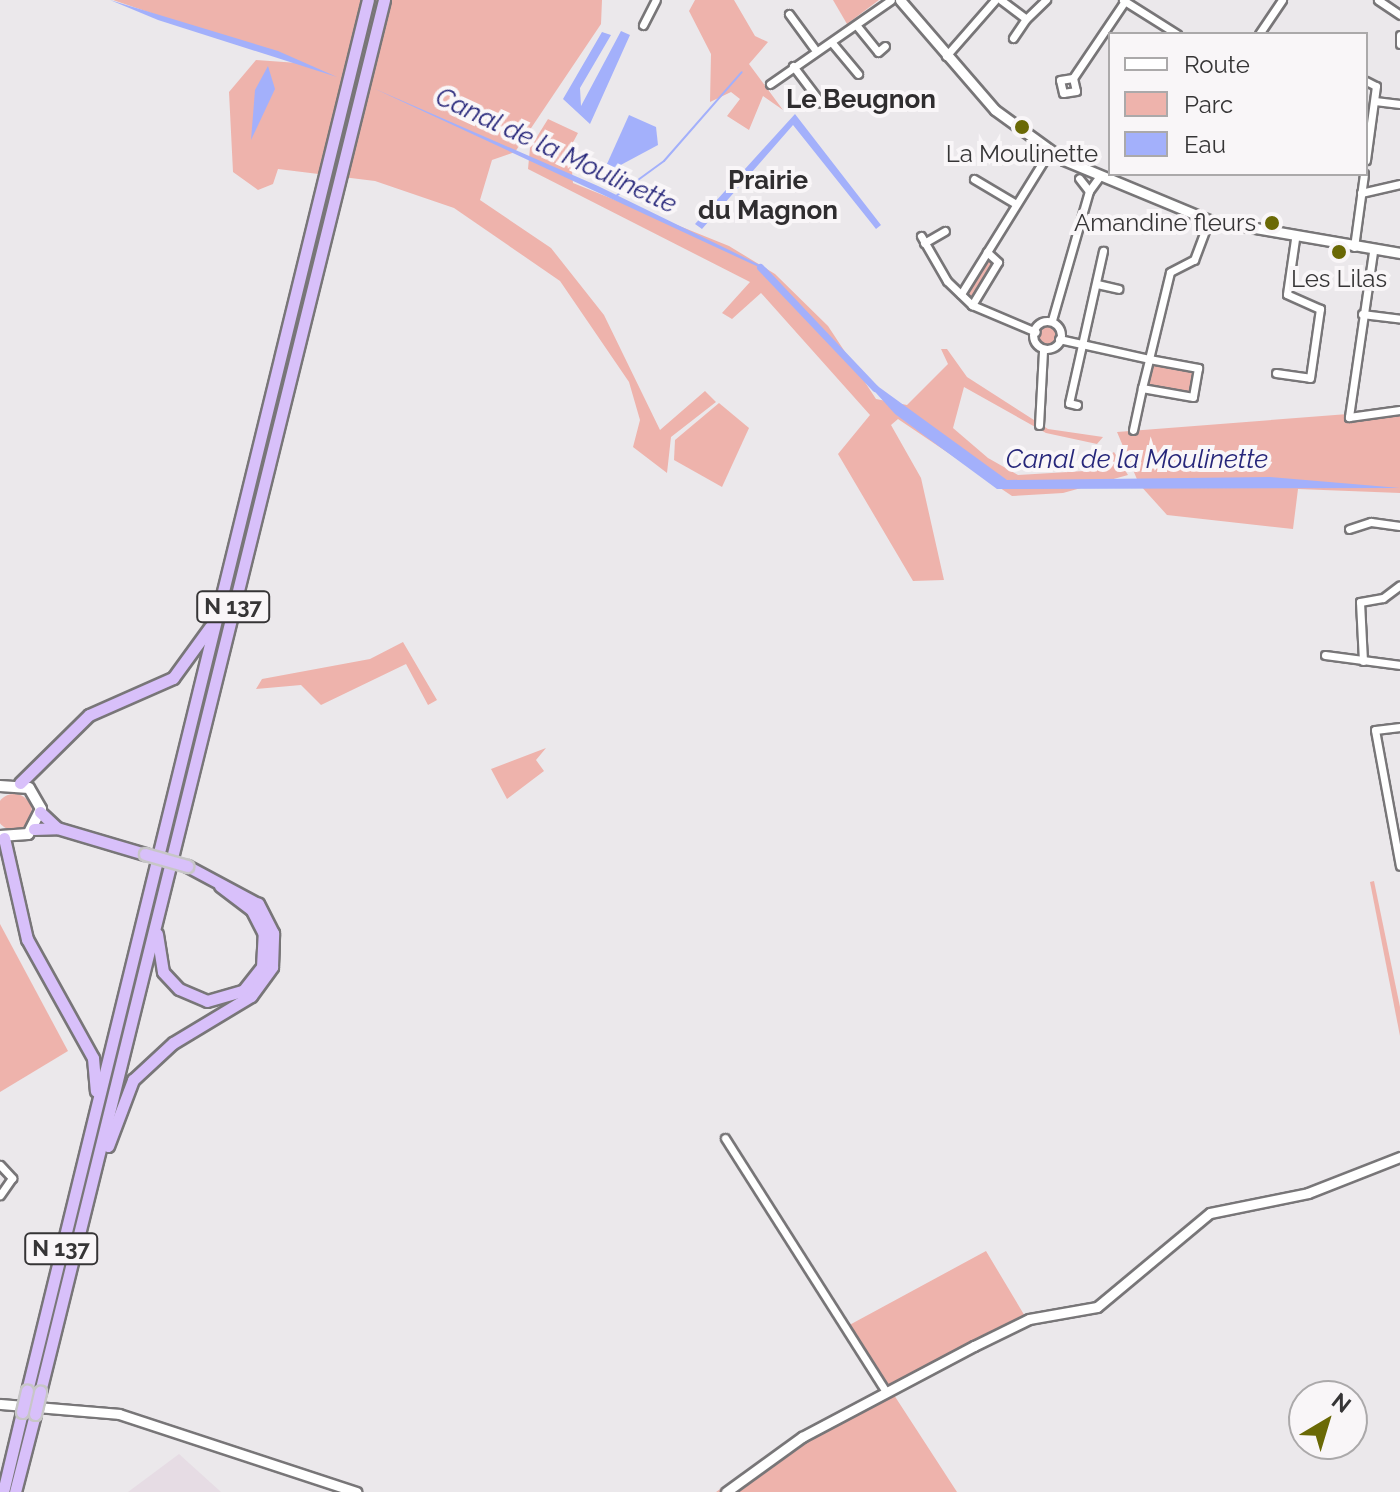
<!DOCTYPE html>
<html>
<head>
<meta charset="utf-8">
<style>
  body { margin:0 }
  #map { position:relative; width:1400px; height:1492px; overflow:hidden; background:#ebe8eb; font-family:Raleway,sans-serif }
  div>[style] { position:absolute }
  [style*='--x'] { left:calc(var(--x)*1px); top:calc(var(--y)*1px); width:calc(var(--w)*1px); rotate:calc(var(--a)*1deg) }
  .built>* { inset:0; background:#e6dce4 }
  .green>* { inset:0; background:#eeb3ac }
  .round { border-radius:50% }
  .water>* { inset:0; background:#a3b0fb }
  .stream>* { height:2px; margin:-1px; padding:0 1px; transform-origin:1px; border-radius:1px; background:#a3b0fb }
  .canal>* { height:7px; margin:-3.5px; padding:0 3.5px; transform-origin:3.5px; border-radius:3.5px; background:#a3b0fb }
  .roads { filter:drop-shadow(2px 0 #787678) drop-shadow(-2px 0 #787678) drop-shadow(0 2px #787678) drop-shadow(0 -2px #787678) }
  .minor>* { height:7px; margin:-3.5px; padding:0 3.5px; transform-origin:3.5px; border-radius:3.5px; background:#fff }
  .minor>.ring { margin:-3.5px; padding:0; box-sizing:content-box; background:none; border:7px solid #fff; border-radius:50% }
  .tertiary>* { height:9px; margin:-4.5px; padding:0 4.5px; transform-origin:4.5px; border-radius:4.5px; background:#fff }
  .secondary>* { height:10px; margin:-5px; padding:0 5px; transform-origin:5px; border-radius:5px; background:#fff }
  .trunk>* { height:11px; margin:-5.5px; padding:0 5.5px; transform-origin:5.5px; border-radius:5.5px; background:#d8c0fa }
  .bridges { filter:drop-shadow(2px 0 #c7c6c7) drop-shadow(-2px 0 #c7c6c7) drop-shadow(0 2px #c7c6c7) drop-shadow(0 -2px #c7c6c7) }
  .trunk-bridge>* { height:11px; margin:-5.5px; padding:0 5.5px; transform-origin:5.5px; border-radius:5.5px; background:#d8c0fa }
  .dots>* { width:22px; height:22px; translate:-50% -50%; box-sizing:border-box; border:4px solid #f9f6f8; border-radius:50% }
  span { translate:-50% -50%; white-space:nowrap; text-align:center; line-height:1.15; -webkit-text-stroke:8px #f9f6f8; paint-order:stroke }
  .shield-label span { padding:2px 6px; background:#f9f6f8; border:2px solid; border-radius:6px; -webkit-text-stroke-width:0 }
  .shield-label { font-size:22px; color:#363536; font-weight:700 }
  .poi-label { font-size:24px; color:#363536 }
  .right { translate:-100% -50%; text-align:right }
  .neighbourhood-label { font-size:26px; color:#2f2d2f; font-weight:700 }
  .water-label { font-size:26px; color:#26267a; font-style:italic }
  .legend { position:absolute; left:1108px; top:32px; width:260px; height:144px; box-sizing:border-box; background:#f9f6f8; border:2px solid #aba9aa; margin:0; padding:10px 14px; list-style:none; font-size:24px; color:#363536 }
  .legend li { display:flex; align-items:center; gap:16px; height:40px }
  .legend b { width:40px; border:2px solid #aba9aa }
  .north { position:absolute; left:1288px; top:1380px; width:80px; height:80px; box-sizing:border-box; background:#f9f6f8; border:2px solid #aba9aa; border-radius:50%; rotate:38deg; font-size:22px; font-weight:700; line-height:32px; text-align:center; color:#363536 }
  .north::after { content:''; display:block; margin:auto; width:28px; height:36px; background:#6a6905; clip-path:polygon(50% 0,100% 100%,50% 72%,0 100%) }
</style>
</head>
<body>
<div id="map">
  <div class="built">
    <div style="clip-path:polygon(179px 1454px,221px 1492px,128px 1492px)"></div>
  </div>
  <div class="green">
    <div style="clip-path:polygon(113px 0,602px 0,601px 24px,515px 152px,492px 160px,480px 200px,551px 248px,604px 315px,660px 430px,705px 391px,716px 402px,671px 437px,667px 473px,633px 447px,640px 420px,629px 382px,560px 281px,454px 208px,375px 181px,278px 169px,273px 184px,258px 190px,233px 172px,229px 92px,256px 60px,298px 63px)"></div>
    <div style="clip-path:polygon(695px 0,734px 0,755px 36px,768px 42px,749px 64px,783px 110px,763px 96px,749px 130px,727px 116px,740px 99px,731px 92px,710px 102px,711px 54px,689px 11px)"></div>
    <div style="clip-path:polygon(833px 0,879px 0,847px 24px)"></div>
    <div style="clip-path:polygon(548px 119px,578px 133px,570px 148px,573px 183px,729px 246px,775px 274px,828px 326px,876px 399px,907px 405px,948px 364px,941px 349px,947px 349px,967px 377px,1048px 429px,1103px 437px,1097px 444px,1046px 433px,964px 387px,953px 428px,988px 458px,1018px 475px,1085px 471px,1114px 452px,1128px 475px,1063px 493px,1012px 496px,898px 419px,891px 425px,921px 478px,944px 580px,913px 581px,838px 454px,870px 415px,761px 293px,732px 319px,722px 313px,750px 282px,528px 169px,530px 148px)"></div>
    <div style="clip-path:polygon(987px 252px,998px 262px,972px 305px,961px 294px)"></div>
    <div class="round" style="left:1033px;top:321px;width:28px;height:28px"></div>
    <div style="clip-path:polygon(1149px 359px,1198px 368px,1193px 397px,1142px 388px)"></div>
    <div style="clip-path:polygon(719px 403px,749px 428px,722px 487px,674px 460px,675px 440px)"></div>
    <div style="clip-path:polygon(1400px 410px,1400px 493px,1298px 489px,1293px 529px,1167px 515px,1139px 484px,1117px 432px)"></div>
    <div style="clip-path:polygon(403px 642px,437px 700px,428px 705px,406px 664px,321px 705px,301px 685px,256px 689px,262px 679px,370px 659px)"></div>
    <div style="clip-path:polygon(546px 748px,536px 760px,544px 771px,507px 799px,491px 769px)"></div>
    <div class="round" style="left:-4px;top:794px;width:36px;height:36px"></div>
    <div style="clip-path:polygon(1374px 881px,1400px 1007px,1400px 1036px,1370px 882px)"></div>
    <div style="clip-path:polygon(0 924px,68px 1051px,0 1092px)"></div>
    <div style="clip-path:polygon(986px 1251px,1029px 1323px,894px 1395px,957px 1492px,716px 1492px,796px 1435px,876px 1394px,879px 1386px,842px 1329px)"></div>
  </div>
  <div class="water">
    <div style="clip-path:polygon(110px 0,278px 51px,337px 77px,158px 20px)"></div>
    <div style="clip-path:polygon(621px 31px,630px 35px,590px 124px,563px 99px,602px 32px,611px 35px,580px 88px,581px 106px)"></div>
    <div style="clip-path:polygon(268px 66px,275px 89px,251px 140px,255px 90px)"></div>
    <div style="clip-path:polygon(373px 88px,598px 186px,766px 268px,872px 382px,1007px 480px,1270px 477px,1400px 488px,997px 489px,895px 414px,765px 270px)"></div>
    <div style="clip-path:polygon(795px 114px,881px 225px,876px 229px,793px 125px,702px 229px,695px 224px)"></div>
    <div style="clip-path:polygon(629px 115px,656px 127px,658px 145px,602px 175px)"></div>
  </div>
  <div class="stream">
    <div style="--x:616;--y:196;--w:59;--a:-36.1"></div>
    <div style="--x:664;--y:161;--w:118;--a:-48.8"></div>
  </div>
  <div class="canal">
    <div style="--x:760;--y:267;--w:167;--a:46.5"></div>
  </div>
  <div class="roads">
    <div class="minor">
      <div style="--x:1001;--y:0;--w:31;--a:37"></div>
      <div style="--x:1026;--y:19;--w:28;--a:-44"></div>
      <div style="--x:1123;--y:0;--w:64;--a:32.2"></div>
      <div style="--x:1378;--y:0;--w:27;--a:34"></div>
      <div style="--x:789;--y:14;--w:42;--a:53.7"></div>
      <div style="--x:643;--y:25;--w:28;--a:-63"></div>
      <div style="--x:857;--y:26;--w:33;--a:51"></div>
      <div style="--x:878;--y:52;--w:9;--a:-41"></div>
      <div style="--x:1259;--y:34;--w:41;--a:-55.9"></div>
      <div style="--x:1400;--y:35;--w:9;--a:90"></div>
      <div style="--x:1013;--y:38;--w:23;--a:-56"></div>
      <div style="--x:833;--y:44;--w:39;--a:50"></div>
      <div style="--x:946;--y:56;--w:74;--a:-48.8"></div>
      <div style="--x:793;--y:66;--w:46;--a:52.9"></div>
      <div style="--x:1073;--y:78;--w:13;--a:77"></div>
      <div style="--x:1076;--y:91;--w:13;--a:171"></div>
      <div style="--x:1063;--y:93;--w:13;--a:-103"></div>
      <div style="--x:1060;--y:80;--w:13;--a:-9"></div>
      <div style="--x:1073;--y:78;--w:93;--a:-56"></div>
      <div style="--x:1366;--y:81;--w:11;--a:27"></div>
      <div style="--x:1376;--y:86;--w:75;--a:97.7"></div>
      <div style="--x:770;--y:84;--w:147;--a:-34.8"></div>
      <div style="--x:1375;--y:101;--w:25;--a:7"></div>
      <div style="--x:974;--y:179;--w:49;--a:30.8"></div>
      <div style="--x:1089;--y:191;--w:19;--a:-54"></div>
      <div style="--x:1361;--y:193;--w:40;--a:-13"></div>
      <div style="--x:921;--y:236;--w:52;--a:60"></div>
      <div style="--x:947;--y:281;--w:35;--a:44"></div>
      <div style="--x:972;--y:305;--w:69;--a:22.9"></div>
      <div style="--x:924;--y:243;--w:24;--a:-30"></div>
      <div style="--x:1354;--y:247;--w:74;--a:-82.2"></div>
      <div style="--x:1373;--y:252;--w:167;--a:98.3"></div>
      <div style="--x:1349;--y:417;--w:51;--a:-7.8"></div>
      <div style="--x:1097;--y:284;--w:22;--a:13"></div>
      <div style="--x:961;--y:294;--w:167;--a:-58.2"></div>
      <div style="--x:972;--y:305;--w:50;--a:-58.8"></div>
      <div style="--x:998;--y:262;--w:15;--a:-138"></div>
      <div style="--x:1362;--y:314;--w:38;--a:7"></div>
      <div style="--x:1052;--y:320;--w:134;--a:-74"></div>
      <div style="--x:1089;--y:191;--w:16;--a:-128"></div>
      <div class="ring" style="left:1033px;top:321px;width:21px;height:21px"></div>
      <div style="--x:1059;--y:339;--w:92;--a:12.5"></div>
      <div style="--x:1149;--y:359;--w:89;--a:-76.4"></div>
      <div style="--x:1170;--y:272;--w:27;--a:-27"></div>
      <div style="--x:1194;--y:260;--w:43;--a:-69.4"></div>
      <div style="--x:1276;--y:373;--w:34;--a:8"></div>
      <div style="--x:1310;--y:378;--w:70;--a:-81.8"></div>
      <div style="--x:1320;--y:309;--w:36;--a:-156"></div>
      <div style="--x:1287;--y:294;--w:56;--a:-81.7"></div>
      <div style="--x:1077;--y:405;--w:8;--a:-166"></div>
      <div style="--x:1069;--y:403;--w:156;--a:-77.4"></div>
      <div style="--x:1039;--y:425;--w:74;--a:-86.9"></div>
      <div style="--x:1133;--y:430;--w:43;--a:-77.9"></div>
      <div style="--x:1142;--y:388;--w:30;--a:-76"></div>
      <div style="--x:1149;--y:359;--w:50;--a:10.4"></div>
      <div style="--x:1198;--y:368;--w:29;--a:100"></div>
      <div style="--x:1193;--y:397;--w:52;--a:-170"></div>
      <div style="--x:1349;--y:529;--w:23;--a:-18"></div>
      <div style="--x:1371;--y:522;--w:29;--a:8"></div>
      <div style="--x:1325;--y:655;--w:76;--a:7.6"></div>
      <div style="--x:1363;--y:661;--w:59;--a:-92.9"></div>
      <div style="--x:1360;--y:602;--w:23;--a:-10"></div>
      <div style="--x:1383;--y:598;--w:21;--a:-37"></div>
      <div style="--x:1400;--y:727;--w:25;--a:173"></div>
      <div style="--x:1375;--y:730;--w:138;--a:79.6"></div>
      <div style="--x:725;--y:1138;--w:301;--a:57.6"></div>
      <div style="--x:0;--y:1165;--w:18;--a:47"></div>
      <div style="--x:12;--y:1178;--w:21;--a:125"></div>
    </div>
    <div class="tertiary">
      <div style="--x:900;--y:0;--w:145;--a:49.2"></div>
      <div style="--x:995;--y:110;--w:85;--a:35.9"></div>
      <div style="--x:1064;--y:160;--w:157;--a:22.5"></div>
      <div style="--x:1209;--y:220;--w:194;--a:9.8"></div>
      <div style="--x:0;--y:1404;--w:119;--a:4.8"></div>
      <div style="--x:119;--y:1414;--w:250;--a:18.2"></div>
      <div style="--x:726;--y:1492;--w:94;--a:-35.9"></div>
      <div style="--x:802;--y:1437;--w:195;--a:-27.9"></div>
      <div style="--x:974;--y:1346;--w:61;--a:-26.1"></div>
      <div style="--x:1029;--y:1319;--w:69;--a:-10"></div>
      <div style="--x:1097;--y:1307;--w:147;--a:-39.8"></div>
      <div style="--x:1210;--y:1213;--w:100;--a:-11.5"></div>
      <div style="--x:1308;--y:1193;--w:99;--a:-21.4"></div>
    </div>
    <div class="secondary">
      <div style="--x:0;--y:786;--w:29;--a:4"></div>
      <div style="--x:29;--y:788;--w:24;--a:60"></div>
      <div style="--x:41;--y:809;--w:28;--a:117"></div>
      <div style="--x:28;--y:834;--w:28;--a:176"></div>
    </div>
    <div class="trunk">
      <div style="--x:20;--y:783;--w:97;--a:-44.6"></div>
      <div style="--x:89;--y:715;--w:92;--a:-23.8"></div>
      <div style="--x:173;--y:678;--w:63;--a:-54"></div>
      <div style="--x:40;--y:812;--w:23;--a:43"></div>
      <div style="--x:34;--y:829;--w:23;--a:-2"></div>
      <div style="--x:57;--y:828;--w:92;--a:16.5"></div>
      <div style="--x:4;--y:838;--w:104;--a:77.2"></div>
      <div style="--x:27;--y:939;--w:136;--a:61"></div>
      <div style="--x:93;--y:1058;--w:33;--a:85"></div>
      <div style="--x:157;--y:934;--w:38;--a:81"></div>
      <div style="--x:163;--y:972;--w:23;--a:47"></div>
      <div style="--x:179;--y:989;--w:30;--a:23"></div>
      <div style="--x:207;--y:1001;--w:37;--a:-16"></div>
      <div style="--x:243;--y:991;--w:31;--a:-52"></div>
      <div style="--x:262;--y:967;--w:33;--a:-87"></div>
      <div style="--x:264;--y:934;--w:27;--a:-117"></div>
      <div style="--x:252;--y:910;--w:40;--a:-143"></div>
      <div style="--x:108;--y:1146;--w:71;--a:-69.3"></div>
      <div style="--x:133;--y:1080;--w:54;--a:-42.8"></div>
      <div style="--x:173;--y:1043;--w:91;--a:-31.1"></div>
      <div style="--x:251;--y:996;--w:36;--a:-54"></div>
      <div style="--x:272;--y:967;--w:34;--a:-88"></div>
      <div style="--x:273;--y:933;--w:33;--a:-117"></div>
      <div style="--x:258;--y:904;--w:81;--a:-151.8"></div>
      <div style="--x:27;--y:1391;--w:1432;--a:-76.23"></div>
      <div style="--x:40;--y:1392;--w:1434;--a:-76.12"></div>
      <div style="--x:3;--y:1492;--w:82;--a:-76.6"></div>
      <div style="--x:15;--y:1492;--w:81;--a:-75.6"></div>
    </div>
  </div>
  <div class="bridges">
    <div class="trunk-bridge">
      <div style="--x:145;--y:854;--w:44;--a:15.9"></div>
      <div style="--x:22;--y:1412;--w:22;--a:-77"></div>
      <div style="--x:35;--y:1414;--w:23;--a:-77"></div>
    </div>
  </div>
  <div class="dots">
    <div style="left:1022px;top:127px;background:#6a6905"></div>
    <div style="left:1272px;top:223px;background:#6a6905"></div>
    <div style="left:1339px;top:252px;background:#6a6905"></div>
  </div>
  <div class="shield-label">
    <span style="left:233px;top:607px">N 137</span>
    <span style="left:61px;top:1249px">N 137</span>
  </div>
  <div class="poi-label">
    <span style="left:1022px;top:154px">La Moulinette</span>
    <span class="right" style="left:1256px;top:223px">Amandine fleurs</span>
    <span style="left:1339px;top:279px">Les Lilas</span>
  </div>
  <div class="neighbourhood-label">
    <span style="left:861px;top:100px">Le Beugnon</span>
    <span style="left:768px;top:196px">Prairie<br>du Magnon</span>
  </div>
  <div class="water-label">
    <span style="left:556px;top:151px;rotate:25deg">Canal de la Moulinette</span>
    <span style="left:1137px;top:460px">Canal de la Moulinette</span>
  </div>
  <ul class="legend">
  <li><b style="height:10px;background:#fff"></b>Route</li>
  <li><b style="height:22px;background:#eeb3ac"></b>Parc</li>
  <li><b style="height:22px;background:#a3b0fb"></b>Eau</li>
  </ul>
  <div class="north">N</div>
</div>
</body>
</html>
